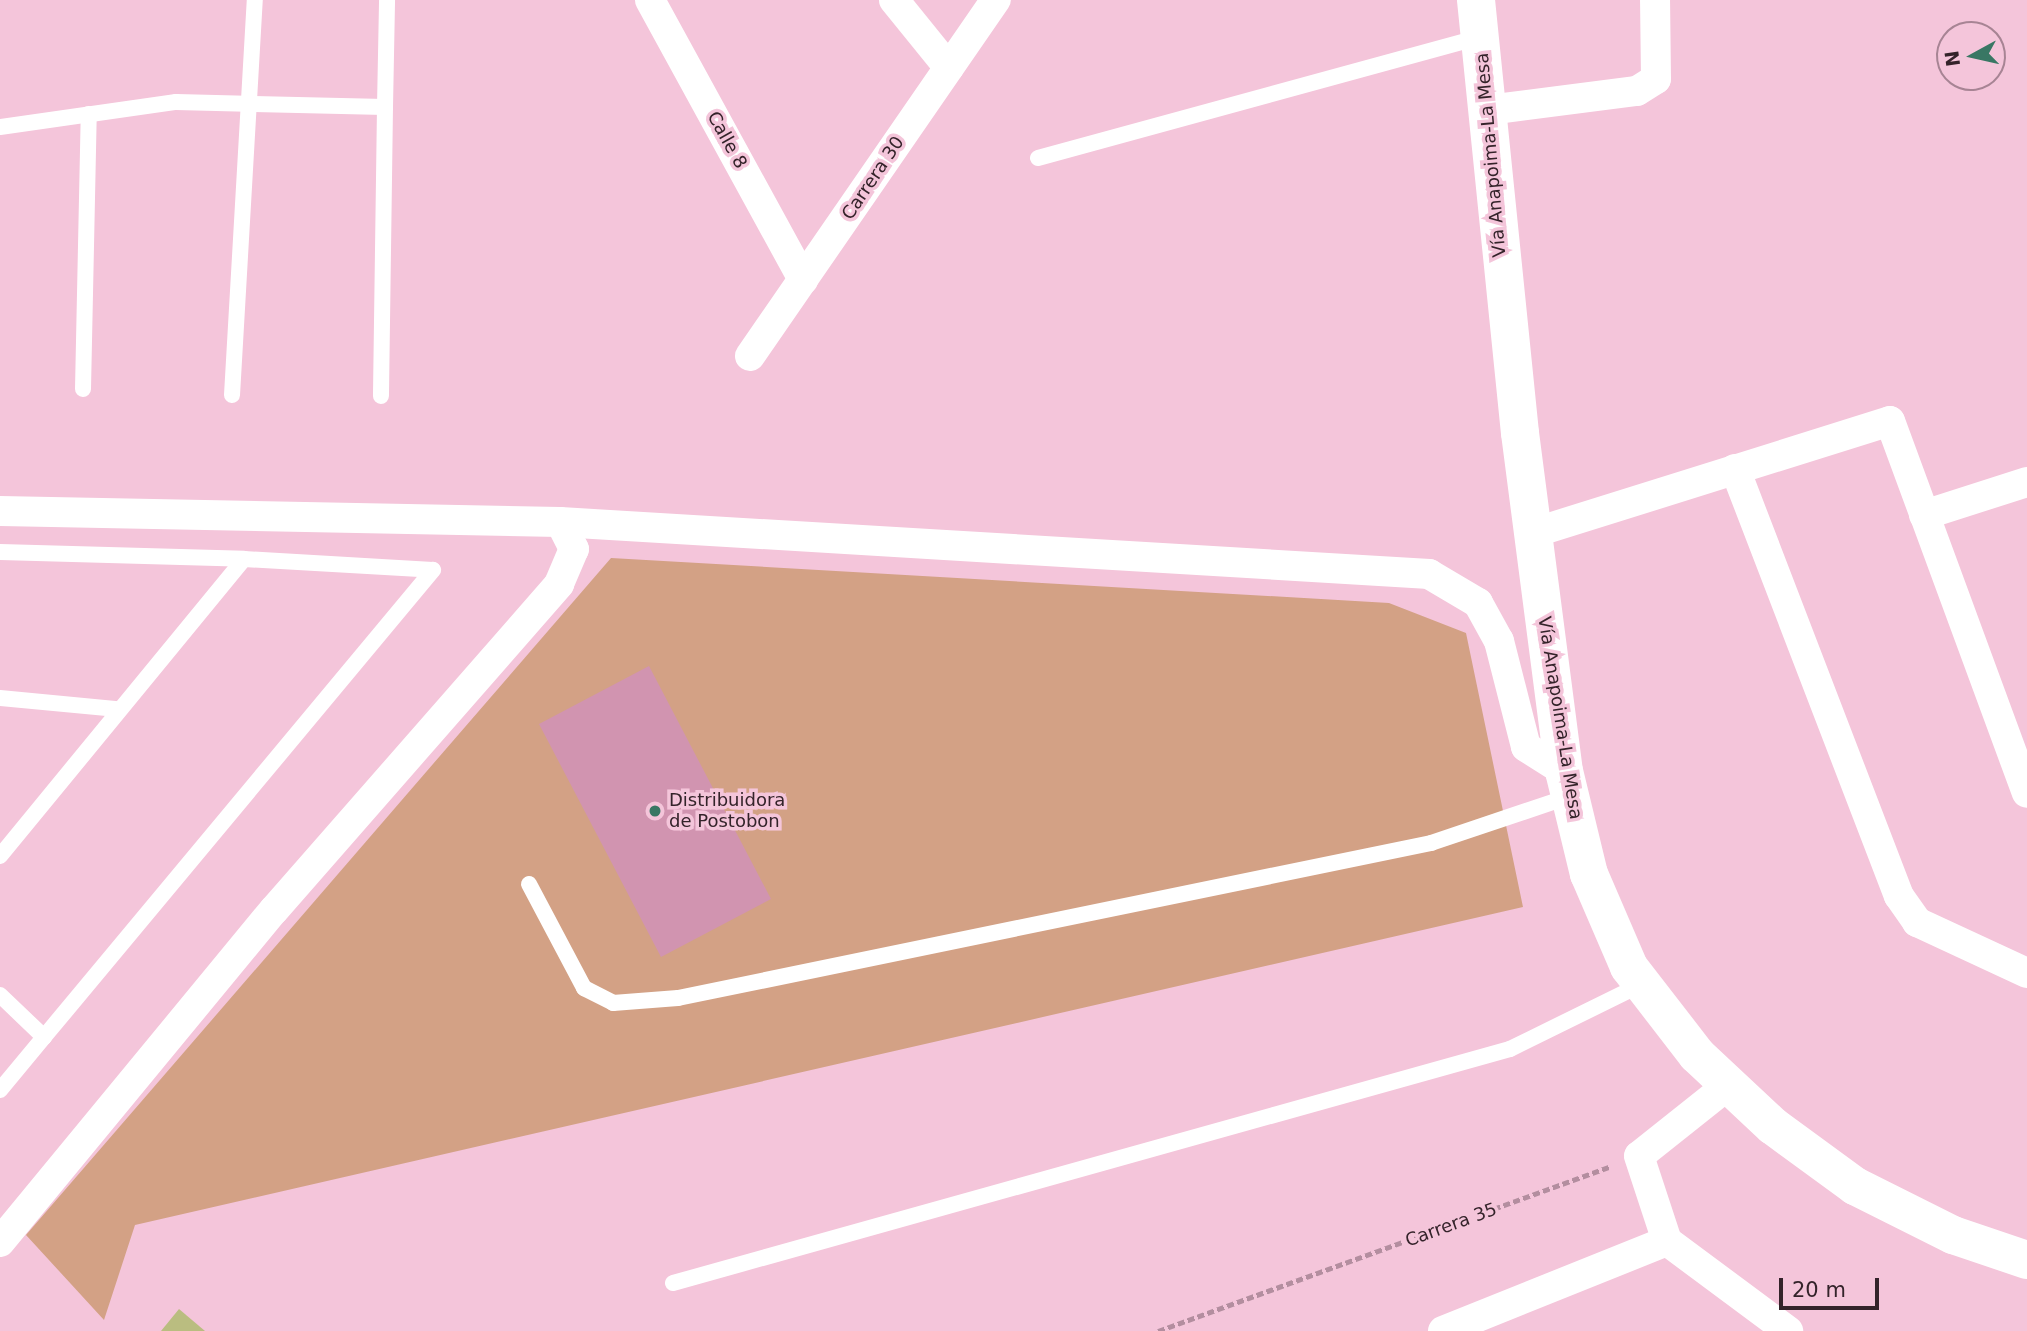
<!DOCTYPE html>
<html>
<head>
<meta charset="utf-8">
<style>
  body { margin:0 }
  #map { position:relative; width:2027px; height:1331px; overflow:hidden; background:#f4c5da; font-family:"DejaVu Sans",sans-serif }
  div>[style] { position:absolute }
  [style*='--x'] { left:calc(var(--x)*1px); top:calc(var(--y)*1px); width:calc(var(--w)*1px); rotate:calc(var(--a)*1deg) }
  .green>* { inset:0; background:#d3a185 }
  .water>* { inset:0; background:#babd80 }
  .building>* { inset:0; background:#d194b0 }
  .path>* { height:4.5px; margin-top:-2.25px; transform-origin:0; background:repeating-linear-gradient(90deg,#b38e9f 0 7px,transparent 0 10.5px) }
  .lane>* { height:16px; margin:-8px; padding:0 8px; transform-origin:8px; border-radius:8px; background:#fff }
  .street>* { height:30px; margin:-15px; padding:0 15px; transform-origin:15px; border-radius:15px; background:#fff }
  .primary>* { height:38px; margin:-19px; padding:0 19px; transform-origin:19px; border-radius:19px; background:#fff }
  .dots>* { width:19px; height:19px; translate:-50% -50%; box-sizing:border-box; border:4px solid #f4c5da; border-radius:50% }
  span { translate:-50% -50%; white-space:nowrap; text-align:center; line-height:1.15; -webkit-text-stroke:7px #f4c5da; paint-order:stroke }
  .street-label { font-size:18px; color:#34232a }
  .poi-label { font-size:18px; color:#34232a }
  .left { translate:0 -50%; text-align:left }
  .north { position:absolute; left:1936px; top:21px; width:70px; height:70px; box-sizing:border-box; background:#f4c5da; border:2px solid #a78494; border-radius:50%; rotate:262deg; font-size:19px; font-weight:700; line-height:28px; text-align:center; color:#34232a }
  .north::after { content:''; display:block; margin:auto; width:24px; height:32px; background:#397764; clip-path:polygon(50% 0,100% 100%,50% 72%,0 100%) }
  .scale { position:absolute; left:1779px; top:1278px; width:100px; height:32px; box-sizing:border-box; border:4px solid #34232a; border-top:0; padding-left:9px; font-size:21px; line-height:24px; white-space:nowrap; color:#34232a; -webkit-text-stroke:5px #f4c5da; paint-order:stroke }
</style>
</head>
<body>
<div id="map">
  <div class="green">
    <div style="clip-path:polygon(611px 558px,1389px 603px,1466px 633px,1523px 907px,135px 1225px,104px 1320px,26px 1235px)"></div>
  </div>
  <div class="water">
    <div style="clip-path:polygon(179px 1309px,205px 1331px,161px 1331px)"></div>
  </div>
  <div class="building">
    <div style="clip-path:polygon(649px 666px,771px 899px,661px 957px,539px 724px)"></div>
  </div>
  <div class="path">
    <div style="--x:1158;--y:1331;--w:480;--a:-20"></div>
  </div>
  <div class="lane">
    <div style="--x:385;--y:107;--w:107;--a:-88.9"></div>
    <div style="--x:0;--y:127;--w:178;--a:-8.1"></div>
    <div style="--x:176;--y:102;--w:209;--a:1.4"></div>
    <div style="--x:385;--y:107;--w:289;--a:90.8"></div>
    <div style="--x:1038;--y:158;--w:458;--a:-15.3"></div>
    <div style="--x:83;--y:389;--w:275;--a:-88.8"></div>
    <div style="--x:232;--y:395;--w:396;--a:-86.7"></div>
    <div style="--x:0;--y:552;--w:244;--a:1.6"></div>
    <div style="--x:0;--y:698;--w:118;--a:5.4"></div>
    <div style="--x:0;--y:856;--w:384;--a:-50.6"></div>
    <div style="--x:244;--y:559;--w:189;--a:3.3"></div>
    <div style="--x:529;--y:884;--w:118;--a:62.1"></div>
    <div style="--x:584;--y:988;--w:33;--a:27"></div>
    <div style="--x:613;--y:1003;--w:65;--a:-4.4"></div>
    <div style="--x:678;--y:998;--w:769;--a:-11.63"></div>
    <div style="--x:1431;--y:843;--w:145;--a:-18.6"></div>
    <div style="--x:0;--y:995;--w:61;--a:43.7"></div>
    <div style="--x:44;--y:1037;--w:69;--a:129.7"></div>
    <div style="--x:44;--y:1037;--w:608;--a:-50.21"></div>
    <div style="--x:673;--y:1283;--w:869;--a:-15.62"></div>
    <div style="--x:1510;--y:1049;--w:147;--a:-26.2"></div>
  </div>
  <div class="street">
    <div style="--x:650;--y:0;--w:319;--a:61.3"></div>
    <div style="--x:894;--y:0;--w:87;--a:51"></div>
    <div style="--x:1488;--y:110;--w:150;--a:-7.3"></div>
    <div style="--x:1637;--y:91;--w:22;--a:-32"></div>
    <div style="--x:1656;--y:79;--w:79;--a:-90.7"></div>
    <div style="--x:750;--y:356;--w:433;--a:-55.4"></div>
    <div style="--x:1735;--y:469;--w:457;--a:69"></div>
    <div style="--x:1899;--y:896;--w:32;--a:55"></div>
    <div style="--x:1917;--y:922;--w:121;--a:24.9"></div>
    <div style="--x:0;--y:511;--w:560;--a:1.13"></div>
    <div style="--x:560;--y:522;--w:871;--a:3.42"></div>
    <div style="--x:1429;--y:574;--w:57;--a:30.6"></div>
    <div style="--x:1478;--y:603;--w:43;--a:61.1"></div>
    <div style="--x:1499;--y:641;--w:109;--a:75.7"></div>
    <div style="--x:1526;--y:747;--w:45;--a:32.3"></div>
    <div style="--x:1924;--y:515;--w:108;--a:-17.8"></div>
    <div style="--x:1533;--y:533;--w:374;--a:-17.4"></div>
    <div style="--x:1890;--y:421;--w:396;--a:69.8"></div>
    <div style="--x:1727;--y:1086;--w:112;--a:141.5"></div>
    <div style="--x:1639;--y:1156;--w:89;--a:71.8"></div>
    <div style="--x:1667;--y:1241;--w:151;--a:36.6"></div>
    <div style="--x:0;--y:1242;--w:430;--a:-50.5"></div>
    <div style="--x:274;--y:910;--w:433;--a:-48.8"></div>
    <div style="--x:559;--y:584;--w:38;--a:-67"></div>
    <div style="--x:574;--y:549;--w:30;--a:-117"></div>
    <div style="--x:1443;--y:1331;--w:241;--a:-21.9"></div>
  </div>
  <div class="primary">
    <div style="--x:1476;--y:0;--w:435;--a:84.2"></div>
    <div style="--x:1520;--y:433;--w:341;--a:82.6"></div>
    <div style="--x:1564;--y:771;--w:106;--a:76.4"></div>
    <div style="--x:1589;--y:874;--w:101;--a:66.7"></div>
    <div style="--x:1629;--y:967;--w:111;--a:52.3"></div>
    <div style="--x:1697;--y:1055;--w:104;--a:43.1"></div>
    <div style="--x:1773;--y:1126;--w:102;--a:36.2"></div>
    <div style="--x:1855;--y:1186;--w:110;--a:26.6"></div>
    <div style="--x:1953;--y:1235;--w:78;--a:18.7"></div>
  </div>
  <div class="dots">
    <div style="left:655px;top:811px;background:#397764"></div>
  </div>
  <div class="street-label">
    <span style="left:727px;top:140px;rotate:61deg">Calle 8</span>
    <span style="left:1491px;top:155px;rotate:-95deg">Vía Anapoima-La Mesa</span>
    <span style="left:873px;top:178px;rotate:-56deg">Carrera 30</span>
    <span style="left:1560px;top:718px;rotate:81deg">Vía Anapoima-La Mesa</span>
    <span style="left:1451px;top:1225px;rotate:-20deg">Carrera 35</span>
  </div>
  <div class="poi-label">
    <span class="left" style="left:669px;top:811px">Distribuidora<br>de Postobon</span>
  </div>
  <div class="north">N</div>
  <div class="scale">20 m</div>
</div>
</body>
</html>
